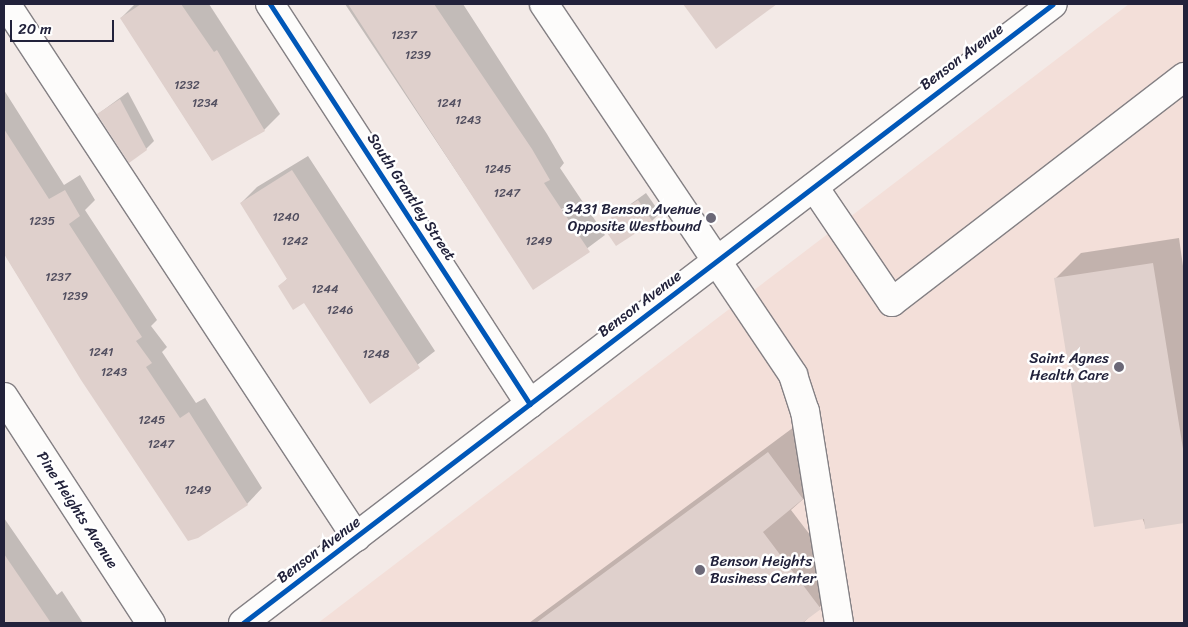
<!DOCTYPE html>
<html>
<head>
<meta charset="utf-8">
<style>
  body { margin:0 }
  #map { position:relative; width:1188px; height:627px; overflow:hidden; background:#f3eae7; font-family:Sriracha,sans-serif }
  div>[style] { position:absolute }
  [style*='--x'] { left:calc(var(--x)*1px); top:calc(var(--y)*1px); width:calc(var(--w)*1px); rotate:calc(var(--a)*1deg) }
  .built>* { inset:0; background:#f3dfd9 }
  .shadow>* { inset:0; background:#0003 }
  .building>* { inset:0; background:#dfd0cc }
  .roads { filter:drop-shadow(1px 0 #848084) drop-shadow(-1px 0 #848084) drop-shadow(0 1px #848084) drop-shadow(0 -1px #848084) }
  .minor>* { height:28px; margin:-14px; padding:0 14px; transform-origin:14px; border-radius:14px; background:#fdfcfb }
  .cycleway>* { height:5px; margin:-2.5px; padding:0 2.5px; transform-origin:2.5px; border-radius:2.5px; background:#0057b8 }
  .dots>* { width:14px; height:14px; translate:-50% -50%; box-sizing:border-box; border:2px solid #fff; border-radius:50% }
  span { translate:-50% -50%; white-space:nowrap; text-align:center; line-height:1.15; -webkit-text-stroke:5px #fff; paint-order:stroke }
  .number-label { font-size:12px; color:#514e5f }
  .number-label span { -webkit-text-stroke-width:0 }
  .street-label { font-size:15px; color:#22223b }
  .poi-label { font-size:15px; color:#22223b }
  .right { translate:-100% -50%; text-align:right }
  .left { translate:0 -50%; text-align:left }
  .frame { position:absolute; inset:0; border:5px solid #22223b; pointer-events:none }
  .scale { position:absolute; left:10px; top:20px; width:104px; height:22px; box-sizing:border-box; border:2px solid #22223b; border-top:0; padding-left:6px; font-size:15px; line-height:18px; white-space:nowrap; color:#22223b; -webkit-text-stroke:4px #fff; paint-order:stroke }
</style>
</head>
<body>
<div id="map">
  <div class="built">
    <div style="clip-path:polygon(1129px 4px,1184px 4px,1184px 623px,318px 623px)"></div>
  </div>
  <div class="shadow">
    <div style="clip-path:polygon(135px 4px,209px 4px,280px 114px,264px 130px,212px 160px,121px 18px)"></div>
    <div style="clip-path:polygon(345px 4px,463px 4px,547px 134px,564px 163px,560px 168px,605px 235px,534px 288px)"></div>
    <div style="clip-path:polygon(684px 4px,774px 4px,716px 47px)"></div>
    <div style="clip-path:polygon(4px 90px,64px 185px,80px 175px,95px 200px,85px 210px,157px 320px,151px 326px,167px 347px,162px 352px,196px 403px,205px 398px,262px 488px,247px 504px,82px 380px,4px 253px)"></div>
    <div style="clip-path:polygon(128px 92px,154px 141px,146px 149px,98px 114px)"></div>
    <div style="clip-path:polygon(308px 156px,435px 351px,370px 402px,305px 302px,280px 286px,288px 278px,241px 203px,257px 187px)"></div>
    <div style="clip-path:polygon(646px 193px,660px 213px,652px 221px,603px 224px)"></div>
    <div style="clip-path:polygon(1179px 238px,1184px 273px,1184px 522px,1146px 528px,1055px 279px,1081px 253px)"></div>
    <div style="clip-path:polygon(794px 427px,829px 476px,791px 510px,846px 582px,803px 623px,529px 623px)"></div>
    <div style="clip-path:polygon(4px 518px,57px 595px,62px 591px,83px 623px,4px 623px)"></div>
  </div>
  <div class="building">
    <div style="clip-path:polygon(141px 4px,181px 4px,214px 52px,217px 50px,265px 131px,212px 161px,120px 18px)"></div>
    <div style="clip-path:polygon(348px 4px,434px 4px,532px 149px,550px 180px,544px 183px,590px 252px,533px 290px)"></div>
    <div style="clip-path:polygon(683px 4px,777px 4px,716px 49px)"></div>
    <div style="clip-path:polygon(120px 99px,147px 150px,129px 163px,97px 114px)"></div>
    <div style="clip-path:polygon(4px 129px,49px 199px,65px 190px,80px 216px,69px 224px,142px 337px,136px 341px,152px 363px,146px 367px,180px 418px,189px 412px,248px 505px,198px 538px,188px 541px,81px 380px,4px 254px)"></div>
    <div style="clip-path:polygon(292px 170px,420px 368px,370px 404px,304px 303px,293px 310px,278px 286px,287px 279px,240px 203px)"></div>
    <div style="clip-path:polygon(638px 200px,653px 222px,616px 246px,601px 224px)"></div>
    <div style="clip-path:polygon(1153px 263px,1184px 455px,1184px 523px,1145px 529px,1144px 519px,1094px 527px,1054px 278px)"></div>
    <div style="clip-path:polygon(768px 452px,803px 499px,763px 532px,821px 609px,802px 623px,536px 623px)"></div>
    <div style="clip-path:polygon(4px 554px,51px 623px,4px 623px)"></div>
  </div>
  <div class="roads">
    <div class="minor">
      <div style="--x:6;--y:4;--w:638;--a:56.71"></div>
      <div style="--x:270;--y:4;--w:477;--a:57"></div>
      <div style="--x:544;--y:4;--w:447;--a:56.1"></div>
      <div style="--x:793;--y:375;--w:38;--a:72"></div>
      <div style="--x:805;--y:411;--w:215;--a:80.9"></div>
      <div style="--x:814;--y:187;--w:139;--a:55.9"></div>
      <div style="--x:892;--y:302;--w:369;--a:-37.6"></div>
      <div style="--x:4;--y:397;--w:270;--a:57"></div>
      <div style="--x:243;--y:623;--w:1019;--a:-37.39"></div>
    </div>
  </div>
  <div class="cycleway">
    <div style="--x:270;--y:4;--w:477;--a:57"></div>
    <div style="--x:243;--y:623;--w:1019;--a:-37.39"></div>
  </div>
  <div class="dots">
    <div style="left:711px;top:218px;background:#6b6877"></div>
    <div style="left:1119px;top:367px;background:#6b6877"></div>
    <div style="left:700px;top:570px;background:#6b6877"></div>
  </div>
  <div class="number-label">
    <span style="left:404px;top:36px">1237</span>
    <span style="left:418px;top:56px">1239</span>
    <span style="left:187px;top:86px">1232</span>
    <span style="left:205px;top:104px">1234</span>
    <span style="left:449px;top:104px">1241</span>
    <span style="left:468px;top:121px">1243</span>
    <span style="left:498px;top:170px">1245</span>
    <span style="left:507px;top:194px">1247</span>
    <span style="left:286px;top:218px">1240</span>
    <span style="left:42px;top:222px">1235</span>
    <span style="left:295px;top:242px">1242</span>
    <span style="left:539px;top:242px">1249</span>
    <span style="left:58px;top:278px">1237</span>
    <span style="left:325px;top:290px">1244</span>
    <span style="left:75px;top:297px">1239</span>
    <span style="left:340px;top:311px">1246</span>
    <span style="left:101px;top:353px">1241</span>
    <span style="left:376px;top:355px">1248</span>
    <span style="left:114px;top:373px">1243</span>
    <span style="left:152px;top:421px">1245</span>
    <span style="left:161px;top:445px">1247</span>
    <span style="left:198px;top:491px">1249</span>
  </div>
  <div class="street-label">
    <span style="left:962px;top:57px;rotate:-37deg">Benson Avenue</span>
    <span style="left:411px;top:197px;rotate:57deg">South Grantley Street</span>
    <span style="left:640px;top:304px;rotate:-37deg">Benson Avenue</span>
    <span style="left:77px;top:510px;rotate:57deg">Pine Heights Avenue</span>
    <span style="left:319px;top:550px;rotate:-37deg">Benson Avenue</span>
  </div>
  <div class="poi-label">
    <span class="right" style="left:701px;top:218px">3431 Benson Avenue<br>Opposite Westbound</span>
    <span class="right" style="left:1109px;top:367px">Saint Agnes<br>Health Care</span>
    <span class="left" style="left:710px;top:570px">Benson Heights<br>Business Center</span>
  </div>
  <div class="frame"></div>
  <div class="scale">20 m</div>
</div>
</body>
</html>
